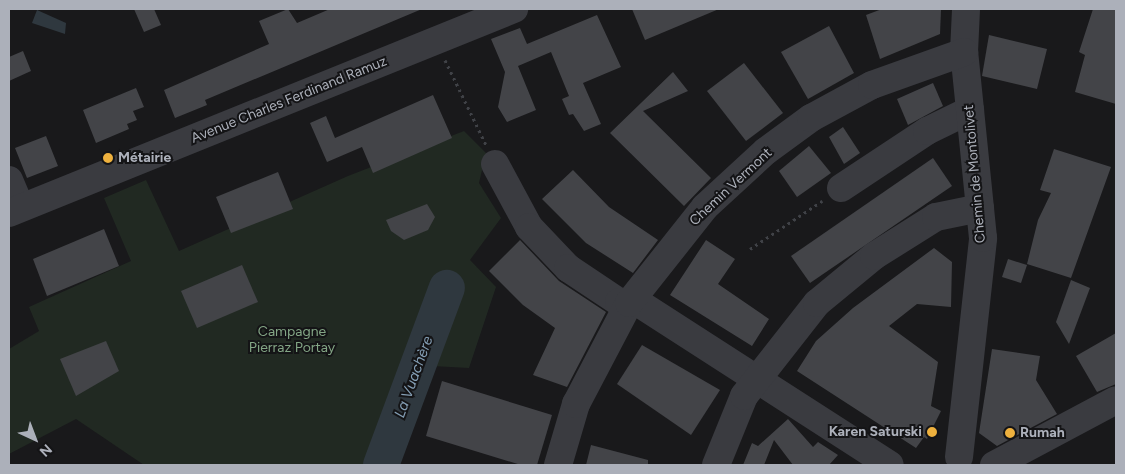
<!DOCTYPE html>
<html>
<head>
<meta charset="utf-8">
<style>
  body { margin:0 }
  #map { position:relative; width:1125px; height:474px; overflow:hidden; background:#19191b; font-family:Figtree,sans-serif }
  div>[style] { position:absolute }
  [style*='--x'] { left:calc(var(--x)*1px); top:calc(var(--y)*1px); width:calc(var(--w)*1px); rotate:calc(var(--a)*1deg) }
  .green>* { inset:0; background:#212922 }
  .water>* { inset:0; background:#2f383f }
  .river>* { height:36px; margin:-18px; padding:0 18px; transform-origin:18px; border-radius:18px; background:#2f383f }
  .building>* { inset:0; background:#434448 }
  .path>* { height:3px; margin-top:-1.5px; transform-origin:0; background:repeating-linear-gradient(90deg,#404247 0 2.5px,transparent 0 6.5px) }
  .minor>* { height:28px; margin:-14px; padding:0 14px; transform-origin:14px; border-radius:14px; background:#3a3b40 }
  .dots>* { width:14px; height:14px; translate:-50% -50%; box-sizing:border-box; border:2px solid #141416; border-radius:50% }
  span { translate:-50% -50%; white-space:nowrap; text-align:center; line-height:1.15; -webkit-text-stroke:4px #141416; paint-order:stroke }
  .street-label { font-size:14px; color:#acb0ba }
  .poi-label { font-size:14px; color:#acb0ba; font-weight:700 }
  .left { translate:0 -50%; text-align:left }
  .right { translate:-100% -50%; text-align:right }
  .park-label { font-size:14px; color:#83a585 }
  .water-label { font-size:15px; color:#849eb4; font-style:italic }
  .frame { position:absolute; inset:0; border:10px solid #acb0ba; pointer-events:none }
  .north { position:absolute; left:10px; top:414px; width:50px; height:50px; -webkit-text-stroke:4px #141416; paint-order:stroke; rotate:137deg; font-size:14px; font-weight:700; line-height:20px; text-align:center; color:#acb0ba }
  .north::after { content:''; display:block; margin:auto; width:18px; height:22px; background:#acb0ba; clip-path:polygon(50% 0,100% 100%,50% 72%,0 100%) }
</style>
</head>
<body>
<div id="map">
  <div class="green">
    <div style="clip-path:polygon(464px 131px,486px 153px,479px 183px,501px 218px,470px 260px,496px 287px,469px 368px,432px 366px,406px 393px,378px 465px,144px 465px,76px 419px,9px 454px,9px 349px,39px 331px,29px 307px,131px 261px,104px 198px,146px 180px,179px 251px,348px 176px)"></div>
  </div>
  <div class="water">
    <div style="clip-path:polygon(37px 10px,66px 23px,65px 34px,32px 23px)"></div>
  </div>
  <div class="river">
    <div style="--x:381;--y:465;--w:189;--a:-69.6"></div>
  </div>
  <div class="building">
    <div style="clip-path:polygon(134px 9px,154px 9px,161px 25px,144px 32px)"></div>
    <div style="clip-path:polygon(288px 9px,297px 23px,330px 9px,422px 9px,205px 100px,207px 105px,175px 118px,164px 90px,269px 44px,259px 21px)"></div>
    <div style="clip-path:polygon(632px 9px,719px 9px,645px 40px)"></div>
    <div style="clip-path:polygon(882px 9px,941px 9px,940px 34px,880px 59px,866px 15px)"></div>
    <div style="clip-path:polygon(1093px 9px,1116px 9px,1116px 104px,1075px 92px,1085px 55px,1079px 52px)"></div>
    <div style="clip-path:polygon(597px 15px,621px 67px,583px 83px,601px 124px,584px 131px,573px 114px,569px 115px,562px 99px,569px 96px,551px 52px,518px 66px,536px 110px,507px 122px,498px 107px,505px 72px,491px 39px,520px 28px,527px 44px)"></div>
    <div style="clip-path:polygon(829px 26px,854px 73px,808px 99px,781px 52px)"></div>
    <div style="clip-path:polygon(989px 35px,1047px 49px,1037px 89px,982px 76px)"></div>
    <div style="clip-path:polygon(23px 51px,31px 71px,9px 81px,9px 57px)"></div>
    <div style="clip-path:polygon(744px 63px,783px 113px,746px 141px,707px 91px)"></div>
    <div style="clip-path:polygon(673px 72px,688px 91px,643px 111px,711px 178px,684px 206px,610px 133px)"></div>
    <div style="clip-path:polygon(933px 83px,943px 106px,908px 125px,897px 99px)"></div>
    <div style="clip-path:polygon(136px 88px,144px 107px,133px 111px,137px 120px,127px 124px,129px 129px,96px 143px,83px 110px)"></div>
    <div style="clip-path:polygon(433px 95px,452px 138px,373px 173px,362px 147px,327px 162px,310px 123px,326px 116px,335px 138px)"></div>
    <div style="clip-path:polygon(843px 127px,860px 153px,844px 164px,829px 137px)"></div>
    <div style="clip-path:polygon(46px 136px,58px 166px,27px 178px,15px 148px)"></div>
    <div style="clip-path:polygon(809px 146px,831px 173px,797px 197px,779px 171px)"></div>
    <div style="clip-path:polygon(1054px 149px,1111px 167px,1071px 278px,1027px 264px,1038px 220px,1051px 193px,1040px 190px)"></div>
    <div style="clip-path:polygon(933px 158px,952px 186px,810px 283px,791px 256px)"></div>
    <div style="clip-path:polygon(573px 170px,609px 207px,658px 240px,633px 273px,586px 243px,542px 199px)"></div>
    <div style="clip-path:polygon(278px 172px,293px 209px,231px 233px,216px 197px)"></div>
    <div style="clip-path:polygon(427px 204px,435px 217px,428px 230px,404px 240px,391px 231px,386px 220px)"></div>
    <div style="clip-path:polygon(104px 229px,119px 266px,47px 296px,33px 259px)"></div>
    <div style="clip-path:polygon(520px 240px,559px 281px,606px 312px,567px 387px,533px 375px,555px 328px,523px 305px,489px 271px)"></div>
    <div style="clip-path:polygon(706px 240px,735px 259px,718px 284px,769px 319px,752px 346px,670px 295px)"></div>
    <div style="clip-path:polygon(934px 248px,952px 262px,951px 307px,917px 304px,889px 326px,938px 362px,931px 406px,941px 411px,927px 439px,924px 437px,916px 448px,797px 371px,816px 341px,853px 308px)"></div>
    <div style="clip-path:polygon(1008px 259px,1027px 265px,1021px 283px,1002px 277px)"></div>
    <div style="clip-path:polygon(242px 265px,258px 302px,197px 328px,181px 291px)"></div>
    <div style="clip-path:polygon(1071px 280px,1090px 288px,1069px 344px,1056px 322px)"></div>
    <div style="clip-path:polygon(1116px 333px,1116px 384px,1097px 392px,1076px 356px)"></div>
    <div style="clip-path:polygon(106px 341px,119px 371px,76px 396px,60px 359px)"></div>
    <div style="clip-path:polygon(642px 345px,720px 390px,691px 435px,617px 384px)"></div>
    <div style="clip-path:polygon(992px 349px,1040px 356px,1036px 380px,1057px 414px,997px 446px,979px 433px)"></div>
    <div style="clip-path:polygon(442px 381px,552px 415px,537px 465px,521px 465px,426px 436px)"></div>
    <div style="clip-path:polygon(788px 419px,813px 447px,818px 442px,838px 455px,829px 465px,793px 465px,774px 440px,764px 465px,743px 465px,752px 443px,758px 446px)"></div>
    <div style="clip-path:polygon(591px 445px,648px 460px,648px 465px,586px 465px)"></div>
  </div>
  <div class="path">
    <div style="--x:445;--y:60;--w:94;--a:64.2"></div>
    <div style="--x:750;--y:249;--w:87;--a:-33.7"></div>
  </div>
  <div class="minor">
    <div style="--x:495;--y:164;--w:72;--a:61.6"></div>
    <div style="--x:529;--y:227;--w:57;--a:46.4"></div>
    <div style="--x:568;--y:268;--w:61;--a:33.7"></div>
    <div style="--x:619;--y:302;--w:21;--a:5"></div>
    <div style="--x:640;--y:304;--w:297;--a:32.8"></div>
    <div style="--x:9;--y:180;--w:30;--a:67"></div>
    <div style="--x:841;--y:188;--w:103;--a:-33.5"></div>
    <div style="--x:927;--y:131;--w:48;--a:-26"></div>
    <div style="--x:9;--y:213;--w:545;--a:-22"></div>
    <div style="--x:959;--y:457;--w:220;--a:-83.7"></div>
    <div style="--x:983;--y:238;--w:187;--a:-95.8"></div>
    <div style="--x:964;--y:52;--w:43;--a:-87.3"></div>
    <div style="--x:558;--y:465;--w:64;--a:-73.6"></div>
    <div style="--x:576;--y:404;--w:114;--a:-62.3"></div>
    <div style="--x:629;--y:303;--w:122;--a:-51.6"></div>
    <div style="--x:705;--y:207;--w:83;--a:-42.6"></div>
    <div style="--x:766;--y:151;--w:56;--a:-36.3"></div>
    <div style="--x:811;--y:118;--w:69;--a:-28.4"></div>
    <div style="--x:872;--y:85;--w:98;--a:-19.7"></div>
    <div style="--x:716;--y:465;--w:74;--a:-67.9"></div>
    <div style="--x:744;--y:396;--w:118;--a:-51.9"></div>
    <div style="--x:817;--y:303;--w:74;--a:-39.5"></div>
    <div style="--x:874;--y:256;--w:73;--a:-32.2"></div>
    <div style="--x:936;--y:217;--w:45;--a:-11.6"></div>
    <div style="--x:994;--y:465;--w:138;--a:-28"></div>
  </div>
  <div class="dots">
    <div style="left:108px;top:158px;background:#eeb13e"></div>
    <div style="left:932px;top:432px;background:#eeb13e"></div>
    <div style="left:1010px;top:433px;background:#eeb13e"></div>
  </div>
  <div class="street-label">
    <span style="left:289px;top:100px;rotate:-22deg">Avenue Charles Ferdinand Ramuz</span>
    <span style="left:975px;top:174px;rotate:-95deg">Chemin de Montolivet</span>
    <span style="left:731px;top:187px;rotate:-43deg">Chemin Vermont</span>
  </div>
  <div class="poi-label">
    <span class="left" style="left:118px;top:158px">Métairie</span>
    <span class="right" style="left:922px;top:432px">Karen Saturski</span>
    <span class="left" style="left:1020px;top:433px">Rumah</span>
  </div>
  <div class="park-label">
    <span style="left:292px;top:340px">Campagne<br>Pierraz Portay</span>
  </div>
  <div class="water-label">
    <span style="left:414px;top:377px;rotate:-70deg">La Vuachère</span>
  </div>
  <div class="frame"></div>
  <div class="north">N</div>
</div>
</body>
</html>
